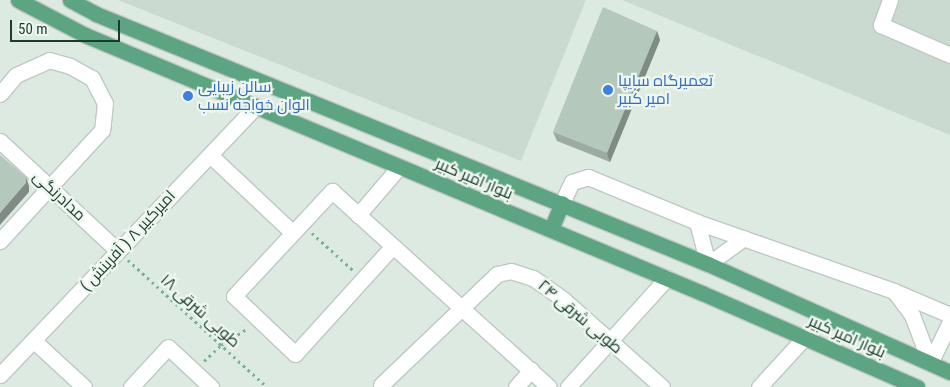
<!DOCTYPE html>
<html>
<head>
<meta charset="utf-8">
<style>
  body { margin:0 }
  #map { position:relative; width:950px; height:387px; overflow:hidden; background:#ddeae1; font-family:"Roboto Condensed",Cairo,sans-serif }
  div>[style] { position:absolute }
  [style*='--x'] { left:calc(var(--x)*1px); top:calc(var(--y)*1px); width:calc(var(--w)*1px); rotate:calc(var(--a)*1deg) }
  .built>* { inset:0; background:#cbdad0 }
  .path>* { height:2.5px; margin-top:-1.25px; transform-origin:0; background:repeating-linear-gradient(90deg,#7ab193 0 2.5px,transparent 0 6.5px) }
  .roads { filter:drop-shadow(1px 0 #c0c8c4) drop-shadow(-1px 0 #c0c8c4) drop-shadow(0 1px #c0c8c4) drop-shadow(0 -1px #c0c8c4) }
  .minor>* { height:15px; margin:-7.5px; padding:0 7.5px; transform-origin:7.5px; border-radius:7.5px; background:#fff }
  .major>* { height:15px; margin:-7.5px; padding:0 7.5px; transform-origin:7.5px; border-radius:7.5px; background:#5da482 }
  .wall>* { inset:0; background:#9caca2 }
  .shaded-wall>* { inset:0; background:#7f8c84 }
  .building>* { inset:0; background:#b5c8bc }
  .dots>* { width:14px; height:14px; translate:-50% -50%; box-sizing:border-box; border:2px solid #edf7f0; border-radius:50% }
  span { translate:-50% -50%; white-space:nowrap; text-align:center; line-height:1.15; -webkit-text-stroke:4.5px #edf7f0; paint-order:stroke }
  .shop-label { font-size:16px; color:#366cbe }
  .left { translate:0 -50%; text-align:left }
  .street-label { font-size:16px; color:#1d3b2c }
  .scale { position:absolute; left:10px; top:20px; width:110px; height:22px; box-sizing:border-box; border:2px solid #1d3b2c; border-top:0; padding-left:6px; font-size:15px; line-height:18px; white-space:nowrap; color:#1d3b2c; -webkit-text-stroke:4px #edf7f0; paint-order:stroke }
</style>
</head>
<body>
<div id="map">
  <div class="built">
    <div style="clip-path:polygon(118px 0,586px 0,521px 161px)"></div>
    <div style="clip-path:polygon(622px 0,950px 0,950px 135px)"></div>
  </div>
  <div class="path">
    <div style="--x:312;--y:233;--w:55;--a:42.1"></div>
    <div style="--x:128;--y:260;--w:188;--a:42.4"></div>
    <div style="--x:204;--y:361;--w:23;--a:-43"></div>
    <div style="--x:221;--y:345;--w:31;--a:-32"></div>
  </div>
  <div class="roads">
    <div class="minor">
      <div style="--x:890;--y:0;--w:27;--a:110"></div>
      <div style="--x:881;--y:25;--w:75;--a:23.5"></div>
      <div style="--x:0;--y:94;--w:25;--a:-50"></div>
      <div style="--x:16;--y:75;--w:36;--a:-24"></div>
      <div style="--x:49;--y:60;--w:22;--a:16"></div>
      <div style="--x:70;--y:66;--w:25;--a:29"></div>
      <div style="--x:92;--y:78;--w:28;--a:63"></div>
      <div style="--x:105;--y:103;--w:27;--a:96"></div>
      <div style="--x:102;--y:130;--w:151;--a:132.6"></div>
      <div style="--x:0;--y:141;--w:161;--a:43"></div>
      <div style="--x:210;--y:155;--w:112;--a:43.2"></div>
      <div style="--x:562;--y:203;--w:23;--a:-65"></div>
      <div style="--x:572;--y:182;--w:17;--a:-17"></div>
      <div style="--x:588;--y:177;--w:118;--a:22.4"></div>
      <div style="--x:697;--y:222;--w:43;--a:75.3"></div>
      <div style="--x:708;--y:264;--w:44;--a:-35.8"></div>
      <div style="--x:358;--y:215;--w:63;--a:-49.5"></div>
      <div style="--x:697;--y:222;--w:209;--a:19.3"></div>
      <div style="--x:894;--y:291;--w:30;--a:53"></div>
      <div style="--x:912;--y:315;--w:51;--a:69.4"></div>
      <div style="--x:392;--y:247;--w:144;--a:132.2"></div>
      <div style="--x:295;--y:354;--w:84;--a:-136.4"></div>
      <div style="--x:234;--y:296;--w:144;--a:-47"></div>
      <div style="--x:332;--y:191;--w:292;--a:42.1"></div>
      <div style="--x:896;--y:292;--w:59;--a:23.1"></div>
      <div style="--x:34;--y:341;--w:68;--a:42.6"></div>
      <div style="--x:930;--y:363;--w:46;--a:-64"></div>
      <div style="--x:0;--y:375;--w:370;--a:-46.4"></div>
      <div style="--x:381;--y:385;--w:161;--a:-43.7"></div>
      <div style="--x:497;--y:274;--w:14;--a:-12"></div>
      <div style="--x:511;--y:271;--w:23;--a:18"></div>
      <div style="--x:533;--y:278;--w:38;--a:35"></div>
      <div style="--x:564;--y:300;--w:131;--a:41.6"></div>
      <div style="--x:131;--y:387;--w:54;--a:-47.2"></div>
      <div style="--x:168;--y:347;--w:59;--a:42.9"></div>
      <div style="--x:516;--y:387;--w:23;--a:-49"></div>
      <div style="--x:568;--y:387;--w:147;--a:-47.8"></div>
      <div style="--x:759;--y:387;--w:68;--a:-47.4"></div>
    </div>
    <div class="major">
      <div style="--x:18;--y:0;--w:76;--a:27.6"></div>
      <div style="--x:85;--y:35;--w:669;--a:22.69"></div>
      <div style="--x:702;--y:293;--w:235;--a:23.6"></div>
      <div style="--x:70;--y:0;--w:30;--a:28"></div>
      <div style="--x:96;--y:14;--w:661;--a:22.22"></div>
      <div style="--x:708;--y:264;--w:265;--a:24.1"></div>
      <div style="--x:551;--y:229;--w:28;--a:-67"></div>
    </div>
  </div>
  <div class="wall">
    <div style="clip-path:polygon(657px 31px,660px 40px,610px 162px,557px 141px,553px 132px)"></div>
  </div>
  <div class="shaded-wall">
    <div style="clip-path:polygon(657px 31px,660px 40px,610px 162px,607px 153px)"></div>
    <div style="clip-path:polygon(26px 177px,29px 186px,29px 192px,0 225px,0 213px)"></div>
  </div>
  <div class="building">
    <div style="clip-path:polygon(603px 7px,657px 31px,607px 153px,553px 132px)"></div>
    <div style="clip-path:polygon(0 155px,26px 177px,26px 183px,0 213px)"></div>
  </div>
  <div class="dots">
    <div style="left:608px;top:90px;background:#3f7fe0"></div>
    <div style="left:188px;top:96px;background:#3f7fe0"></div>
  </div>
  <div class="shop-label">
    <span class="left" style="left:618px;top:90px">تعمیرگاه سایپا<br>امیر کبیر</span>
    <span class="left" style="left:198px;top:96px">سالن زیبایی<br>الوان خواجه نسب</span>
  </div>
  <div class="street-label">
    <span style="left:474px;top:179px;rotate:23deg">بلوار امیر کبیر</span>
    <span style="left:59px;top:196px;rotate:43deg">مدادرنگی</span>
    <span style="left:128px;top:241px;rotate:-47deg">امیرکبیر ۸ ( آفرینش )</span>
    <span style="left:200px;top:311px;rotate:42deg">طوبی شرقی ۱۸</span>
    <span style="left:580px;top:317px;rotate:40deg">طوبی شرقی ۲۴</span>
    <span style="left:847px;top:337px;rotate:24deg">بلوار امیر کبیر</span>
  </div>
  <div class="scale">50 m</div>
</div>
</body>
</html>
